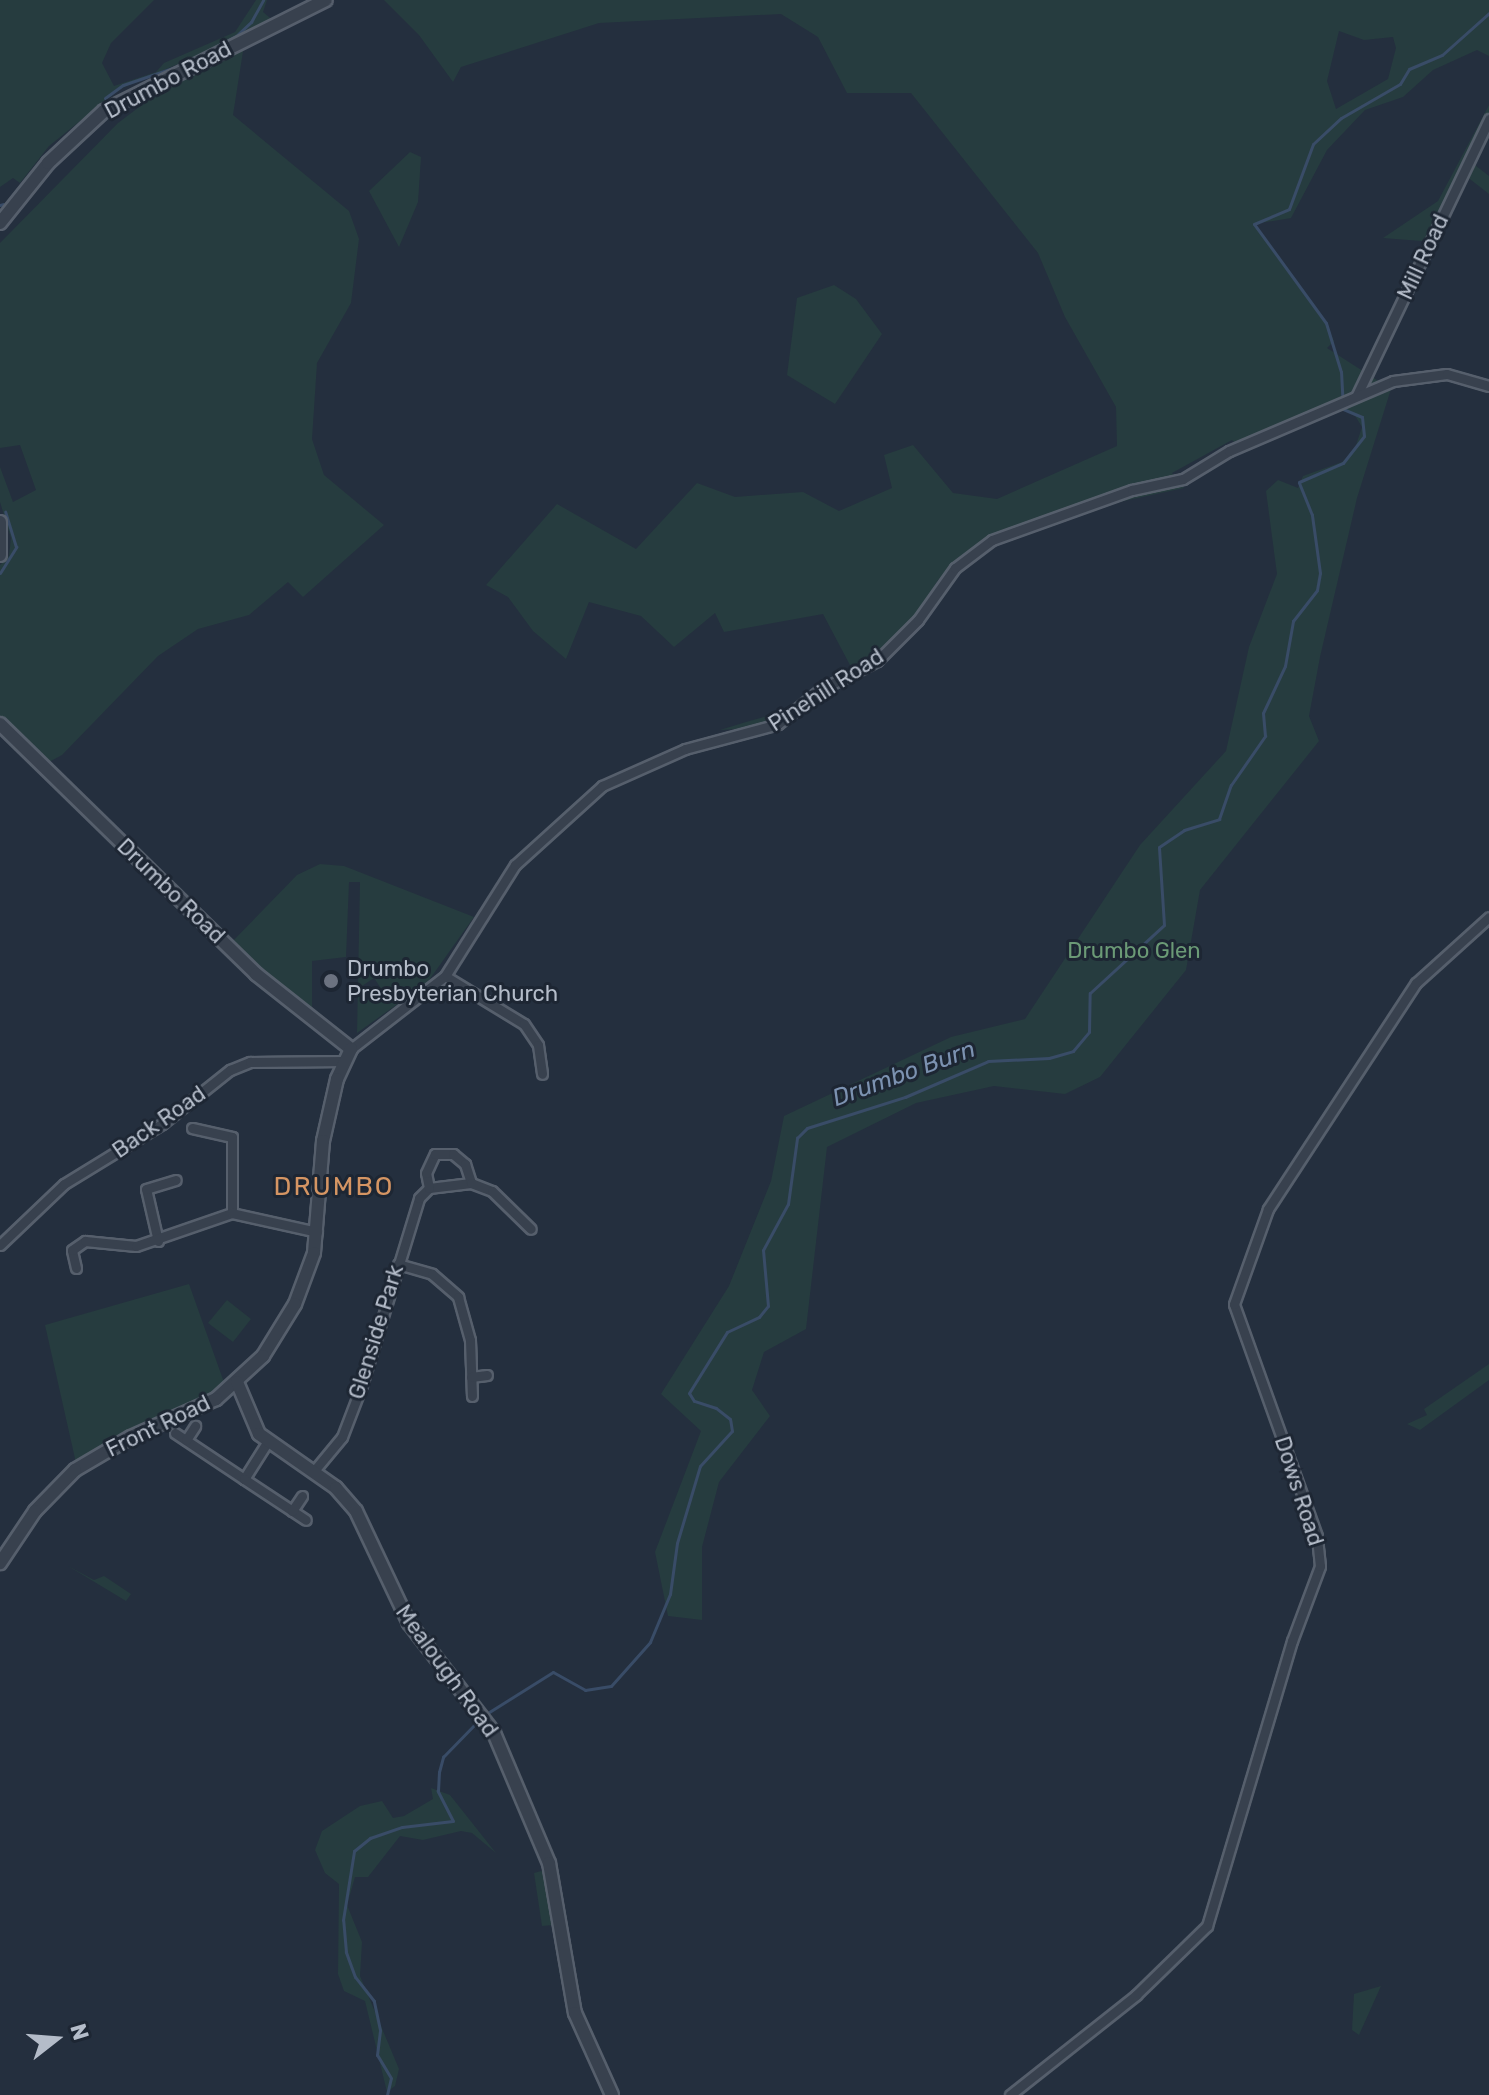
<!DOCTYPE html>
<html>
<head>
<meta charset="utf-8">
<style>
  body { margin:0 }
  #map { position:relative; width:1489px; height:2095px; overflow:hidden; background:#242f3e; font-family:Rubik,sans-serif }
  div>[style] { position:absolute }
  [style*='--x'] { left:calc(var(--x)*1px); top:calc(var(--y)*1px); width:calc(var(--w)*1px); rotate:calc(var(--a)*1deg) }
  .green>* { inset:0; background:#263c3f }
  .stream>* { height:3px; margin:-1.5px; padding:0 1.5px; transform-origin:1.5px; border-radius:1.5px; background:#394c67 }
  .roads { filter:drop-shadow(2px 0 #565f6c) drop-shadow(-2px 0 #565f6c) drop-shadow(0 2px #565f6c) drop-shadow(0 -2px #565f6c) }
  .minor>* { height:9px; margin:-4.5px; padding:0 4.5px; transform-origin:4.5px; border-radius:4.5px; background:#38414e }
  .tertiary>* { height:12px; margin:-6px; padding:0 6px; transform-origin:6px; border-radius:6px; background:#38414e }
  .dots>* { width:22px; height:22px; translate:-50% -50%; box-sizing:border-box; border:4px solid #1d2633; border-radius:50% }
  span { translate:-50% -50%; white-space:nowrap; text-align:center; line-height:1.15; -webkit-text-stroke:6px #1d2633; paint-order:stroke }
  .street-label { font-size:22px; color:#b4bcc9 }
  .park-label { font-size:22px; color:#6b9a76 }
  .poi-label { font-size:22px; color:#b4bcc9 }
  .left { translate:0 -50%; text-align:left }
  .water-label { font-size:24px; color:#7c92b1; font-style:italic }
  .quarter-label { font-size:26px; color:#d59563; letter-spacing:2px }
  .north { position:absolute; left:16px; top:1999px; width:80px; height:80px; -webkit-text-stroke:6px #1d2633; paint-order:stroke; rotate:73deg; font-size:22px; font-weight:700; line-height:32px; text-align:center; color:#b4bcc9 }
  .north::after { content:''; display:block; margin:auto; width:28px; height:36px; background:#b4bcc9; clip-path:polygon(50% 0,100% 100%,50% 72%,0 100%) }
</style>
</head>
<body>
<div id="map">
  <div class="green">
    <div style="clip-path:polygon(0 0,154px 0,111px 43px,102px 63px,114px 86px,156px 72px,164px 63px,235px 32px,256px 0,267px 0,263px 12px,275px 22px,120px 89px,49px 146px,20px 183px,13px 178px,0 187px)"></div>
    <div style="clip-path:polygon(evenodd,384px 0,1489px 0,1489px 56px,1477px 50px,1433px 70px,1403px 97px,1365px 110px,1327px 150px,1291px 218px,1254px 224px,1326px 323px,1334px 341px,1327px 348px,1391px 389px,1357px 498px,1320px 657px,1309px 716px,1319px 741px,1200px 890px,1186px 970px,1100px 1077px,1065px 1094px,994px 1086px,916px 1103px,827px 1147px,806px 1329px,764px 1352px,752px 1390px,770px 1416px,719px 1482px,702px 1547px,702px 1620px,668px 1616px,655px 1552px,701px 1431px,661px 1394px,729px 1286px,771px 1181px,784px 1116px,951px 1037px,1025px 1019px,1140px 845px,1226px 751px,1249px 647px,1277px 574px,1266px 491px,1278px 480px,1298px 488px,1303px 476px,1342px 462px,1354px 451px,1362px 427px,1354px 414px,1339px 408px,1241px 449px,1232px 440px,1172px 473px,1184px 488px,1119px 502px,995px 543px,973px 556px,966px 552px,938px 580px,917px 617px,883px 649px,851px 667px,823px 614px,724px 632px,715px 613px,674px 647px,641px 616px,589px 602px,566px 659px,533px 631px,508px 597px,486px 585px,557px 504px,636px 549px,697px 483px,735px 497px,803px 492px,839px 511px,892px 488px,884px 455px,913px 445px,953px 493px,997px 499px,1117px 446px,1116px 407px,1065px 317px,1038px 253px,911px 93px,847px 93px,818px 37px,781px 14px,599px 23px,461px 67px,453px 82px,419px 35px,384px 0,1339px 31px,1364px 40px,1393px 37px,1396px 48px,1388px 79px,1336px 109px,1327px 81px,1339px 31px)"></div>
    <div style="clip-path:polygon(244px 45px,233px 115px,349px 211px,359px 239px,351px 303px,317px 363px,312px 439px,324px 475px,384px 525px,303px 597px,288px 582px,249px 615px,198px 629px,158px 656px,62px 755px,47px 763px,0 716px,0 565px,9px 556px,11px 538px,0 502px,0 467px,13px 502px,36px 490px,20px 445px,0 448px,0 243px,118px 123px,167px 86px)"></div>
    <div style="clip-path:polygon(1489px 105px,1489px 134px,1471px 162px,1489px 176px,1489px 194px,1466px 176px,1434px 242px,1383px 238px,1438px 201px)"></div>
    <div style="clip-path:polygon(410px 152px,421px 157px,418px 202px,399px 247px,369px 191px)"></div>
    <div style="clip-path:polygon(834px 285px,856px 299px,882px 334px,835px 404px,787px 375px,797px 298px)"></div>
    <div style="clip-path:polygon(786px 711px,766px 727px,720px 730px,746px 722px)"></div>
    <div style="clip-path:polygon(evenodd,320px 864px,344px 866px,474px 917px,427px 983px,357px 1033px,360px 882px,349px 882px,346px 957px,312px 961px,312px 1018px,231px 943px,297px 875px,320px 864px,374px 978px,382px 990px,364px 1002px,362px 986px,374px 978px)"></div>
    <div style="clip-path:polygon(189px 1284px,226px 1388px,193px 1407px,120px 1436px,76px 1463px,45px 1325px)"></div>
    <div style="clip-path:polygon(227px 1300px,251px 1319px,233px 1342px,208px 1323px)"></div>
    <div style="clip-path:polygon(1489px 1364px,1489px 1380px,1420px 1430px,1407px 1424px,1427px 1415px,1424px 1409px)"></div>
    <div style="clip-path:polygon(68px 1566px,94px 1580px,104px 1576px,131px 1594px,126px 1601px)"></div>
    <div style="clip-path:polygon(431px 1788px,450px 1795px,496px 1853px,472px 1833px,461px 1831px,423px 1840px,400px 1836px,368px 1877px,355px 1877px,347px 1905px,362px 1942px,360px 1976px,399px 2069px,395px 2086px,387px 2092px,365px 2001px,344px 1991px,338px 1974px,339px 1884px,325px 1873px,315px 1850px,322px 1831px,360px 1806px,382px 1801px,393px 1818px,404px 1816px,433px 1799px)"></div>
    <div style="clip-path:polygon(545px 1870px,553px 1925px,542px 1926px,534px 1873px)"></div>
    <div style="clip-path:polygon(1381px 1986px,1359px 2035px,1352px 2030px,1354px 1994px)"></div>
  </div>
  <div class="stream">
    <div style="--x:105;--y:98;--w:22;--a:-36"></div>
    <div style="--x:123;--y:85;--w:61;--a:-19"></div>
    <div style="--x:181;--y:65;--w:62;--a:-27.8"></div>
    <div style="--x:236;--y:36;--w:21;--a:-43"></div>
    <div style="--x:251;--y:22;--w:25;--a:-61"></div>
    <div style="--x:0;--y:205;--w:3;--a:-18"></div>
    <div style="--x:0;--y:573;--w:31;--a:-58"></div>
    <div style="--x:16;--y:547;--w:37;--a:-107"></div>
    <div style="--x:486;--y:1714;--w:79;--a:-32.1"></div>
    <div style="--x:553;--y:1672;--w:37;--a:29"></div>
    <div style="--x:585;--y:1690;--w:26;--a:-9"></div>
    <div style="--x:611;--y:1686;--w:59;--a:-48.4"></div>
    <div style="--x:650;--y:1642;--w:52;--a:-67.4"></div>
    <div style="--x:670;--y:1594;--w:51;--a:-82.2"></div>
    <div style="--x:677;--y:1543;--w:80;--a:-73.4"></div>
    <div style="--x:700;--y:1466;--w:47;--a:-47.6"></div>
    <div style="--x:732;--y:1431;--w:12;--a:-99"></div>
    <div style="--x:730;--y:1419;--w:18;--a:-142"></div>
    <div style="--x:716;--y:1408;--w:23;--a:-162"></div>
    <div style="--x:694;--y:1401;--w:9;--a:-122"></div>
    <div style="--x:689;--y:1393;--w:72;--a:-58.1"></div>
    <div style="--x:727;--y:1332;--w:35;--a:-25"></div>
    <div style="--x:759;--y:1317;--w:14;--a:-51"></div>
    <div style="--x:768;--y:1306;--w:56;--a:-95.1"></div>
    <div style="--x:763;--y:1250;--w:52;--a:-61.5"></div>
    <div style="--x:788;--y:1204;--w:67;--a:-82.2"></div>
    <div style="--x:797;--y:1138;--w:14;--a:-45"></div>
    <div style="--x:807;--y:1128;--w:103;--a:-17.6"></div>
    <div style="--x:905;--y:1097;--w:90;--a:-23.4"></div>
    <div style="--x:988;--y:1061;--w:61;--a:-2.8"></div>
    <div style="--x:1049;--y:1058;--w:25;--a:-16"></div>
    <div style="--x:1073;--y:1051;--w:25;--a:-50"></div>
    <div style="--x:1089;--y:1032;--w:39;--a:-89"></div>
    <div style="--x:1090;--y:993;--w:100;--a:-42.6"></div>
    <div style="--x:1164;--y:925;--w:78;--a:-93.7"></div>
    <div style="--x:1159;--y:847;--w:30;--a:-34"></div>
    <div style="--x:1184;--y:830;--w:37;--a:-17"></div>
    <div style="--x:1219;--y:819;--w:36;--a:-71"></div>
    <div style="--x:1231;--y:785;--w:60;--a:-55.2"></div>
    <div style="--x:1265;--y:736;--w:23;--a:-95"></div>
    <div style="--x:1263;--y:713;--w:52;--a:-64.9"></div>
    <div style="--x:1285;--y:666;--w:46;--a:-79.9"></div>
    <div style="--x:1293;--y:621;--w:39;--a:-52"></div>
    <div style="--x:1317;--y:590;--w:17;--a:-80"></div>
    <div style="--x:1320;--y:573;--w:59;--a:-97.9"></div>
    <div style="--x:1312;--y:515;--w:35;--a:-112"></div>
    <div style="--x:1299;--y:482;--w:48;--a:-23.4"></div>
    <div style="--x:1343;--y:463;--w:34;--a:-52"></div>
    <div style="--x:1364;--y:436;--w:19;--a:-96"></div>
    <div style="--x:1362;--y:417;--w:21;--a:-157"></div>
    <div style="--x:1343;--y:409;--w:37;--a:-93"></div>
    <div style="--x:1341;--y:372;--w:51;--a:-107"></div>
    <div style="--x:1326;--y:323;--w:122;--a:-126"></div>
    <div style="--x:1254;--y:224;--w:38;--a:-23"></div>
    <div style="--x:1289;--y:209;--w:69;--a:-69.7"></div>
    <div style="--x:1313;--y:144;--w:38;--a:-43"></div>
    <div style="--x:1341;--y:118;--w:68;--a:-30"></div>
    <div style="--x:1400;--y:84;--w:17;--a:-59"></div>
    <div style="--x:1409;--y:69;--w:36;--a:-23"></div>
    <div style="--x:1442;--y:55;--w:63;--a:-41.8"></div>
    <div style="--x:387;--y:2095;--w:17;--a:-77"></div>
    <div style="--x:391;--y:2078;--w:27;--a:-121"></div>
    <div style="--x:377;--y:2055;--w:25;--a:-83"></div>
    <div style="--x:380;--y:2030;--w:30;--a:-102"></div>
    <div style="--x:374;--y:2001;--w:31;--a:-128"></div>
    <div style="--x:355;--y:1977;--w:27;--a:-110"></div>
    <div style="--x:346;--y:1952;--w:32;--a:-95"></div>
    <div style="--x:343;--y:1920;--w:70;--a:-80.9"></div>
    <div style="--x:354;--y:1851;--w:21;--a:-39"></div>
    <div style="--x:370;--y:1838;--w:34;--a:-19"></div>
    <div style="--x:402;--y:1827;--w:51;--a:-6.7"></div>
    <div style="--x:453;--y:1821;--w:34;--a:-117"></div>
    <div style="--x:438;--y:1791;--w:19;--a:-87"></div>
    <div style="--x:439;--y:1772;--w:16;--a:-75"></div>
    <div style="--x:443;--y:1757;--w:53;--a:-45.8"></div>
  </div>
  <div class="roads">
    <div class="minor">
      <div style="--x:1357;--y:395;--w:306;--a:-64.4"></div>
      <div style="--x:445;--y:976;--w:92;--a:31.3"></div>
      <div style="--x:524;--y:1024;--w:25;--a:56"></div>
      <div style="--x:538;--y:1045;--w:29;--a:82"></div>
      <div style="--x:351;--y:1049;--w:119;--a:-37.8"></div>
      <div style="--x:445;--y:976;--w:131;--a:-57.8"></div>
      <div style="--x:515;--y:865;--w:118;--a:-42.2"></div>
      <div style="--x:602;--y:786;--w:91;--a:-24"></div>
      <div style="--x:685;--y:749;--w:96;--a:-15"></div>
      <div style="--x:778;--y:724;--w:54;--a:-39"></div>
      <div style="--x:820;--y:690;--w:64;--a:-27"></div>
      <div style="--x:877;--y:661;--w:58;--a:-45"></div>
      <div style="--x:918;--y:620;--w:64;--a:-54.6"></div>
      <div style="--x:955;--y:568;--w:46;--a:-37.1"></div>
      <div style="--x:992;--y:540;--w:149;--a:-19.7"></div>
      <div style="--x:1132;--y:490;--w:52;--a:-12.2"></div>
      <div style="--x:1183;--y:479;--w:54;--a:-31.3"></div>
      <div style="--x:1229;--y:451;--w:178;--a:-23.1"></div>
      <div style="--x:1393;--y:381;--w:54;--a:-7.4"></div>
      <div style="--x:1447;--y:374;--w:44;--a:15.9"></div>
      <div style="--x:192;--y:1128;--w:41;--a:12.7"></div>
      <div style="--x:232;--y:1137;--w:76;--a:90"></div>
      <div style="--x:429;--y:1188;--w:42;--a:-6.8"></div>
      <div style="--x:158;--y:1241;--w:53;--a:-103"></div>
      <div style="--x:146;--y:1189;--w:31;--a:-17"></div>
      <div style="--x:0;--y:1245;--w:88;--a:-43.6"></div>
      <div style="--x:64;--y:1184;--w:115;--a:-31.5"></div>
      <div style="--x:162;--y:1124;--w:87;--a:-38.5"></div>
      <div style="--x:230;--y:1070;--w:22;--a:-22"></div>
      <div style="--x:250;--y:1062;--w:94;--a:-0.6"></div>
      <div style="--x:398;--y:1264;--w:35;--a:16"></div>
      <div style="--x:432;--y:1274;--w:35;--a:41"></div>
      <div style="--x:458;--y:1297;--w:45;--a:74.4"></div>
      <div style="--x:470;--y:1340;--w:56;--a:88"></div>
      <div style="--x:76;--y:1268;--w:18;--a:-103"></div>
      <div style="--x:72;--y:1250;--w:16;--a:-35"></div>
      <div style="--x:85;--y:1241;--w:51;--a:5.6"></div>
      <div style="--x:136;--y:1246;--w:102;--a:-19"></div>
      <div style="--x:232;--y:1213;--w:87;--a:12.6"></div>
      <div style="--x:471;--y:1377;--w:16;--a:-7"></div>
      <div style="--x:175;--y:1433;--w:83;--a:33.7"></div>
      <div style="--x:186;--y:1440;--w:17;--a:-57"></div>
      <div style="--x:268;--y:1441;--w:45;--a:122.3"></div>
      <div style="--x:244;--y:1479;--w:74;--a:33.5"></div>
      <div style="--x:313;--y:1472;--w:45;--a:-50.4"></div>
      <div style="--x:342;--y:1437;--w:56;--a:-69"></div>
      <div style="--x:362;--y:1385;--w:195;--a:-73"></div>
      <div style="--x:419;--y:1198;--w:14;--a:-45"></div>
      <div style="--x:429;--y:1188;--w:15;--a:-101"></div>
      <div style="--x:426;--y:1173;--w:21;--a:-65"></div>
      <div style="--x:435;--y:1154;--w:18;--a:0"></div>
      <div style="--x:453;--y:1154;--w:16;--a:40"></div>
      <div style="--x:465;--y:1164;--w:20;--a:72"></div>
      <div style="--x:471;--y:1183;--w:22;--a:21"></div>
      <div style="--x:492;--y:1191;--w:54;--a:44.3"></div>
      <div style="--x:292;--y:1511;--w:18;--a:-56"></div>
      <div style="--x:1010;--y:2095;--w:161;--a:-38.4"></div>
      <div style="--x:1136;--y:1995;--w:99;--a:-44.2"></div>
      <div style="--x:1207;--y:1926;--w:297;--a:-73.4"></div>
      <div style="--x:1292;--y:1641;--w:80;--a:-69.5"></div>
      <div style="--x:1320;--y:1566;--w:30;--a:-96"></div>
      <div style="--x:1317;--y:1536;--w:246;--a:-109.7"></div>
      <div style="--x:1234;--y:1304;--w:101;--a:-70.3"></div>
      <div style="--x:1268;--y:1209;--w:270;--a:-56.8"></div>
      <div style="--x:1416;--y:983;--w:98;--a:-42.1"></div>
    </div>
    <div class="tertiary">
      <div style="--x:0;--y:223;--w:77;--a:-51.3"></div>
      <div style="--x:48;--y:163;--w:76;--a:-42.9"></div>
      <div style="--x:104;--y:111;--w:248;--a:-26.6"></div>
      <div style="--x:0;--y:522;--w:33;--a:90"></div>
      <div style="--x:0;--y:724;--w:358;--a:44.3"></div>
      <div style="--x:256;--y:974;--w:121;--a:38.3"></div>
      <div style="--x:351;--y:1049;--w:33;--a:115"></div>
      <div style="--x:337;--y:1079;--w:64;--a:102.7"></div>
      <div style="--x:323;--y:1141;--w:112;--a:94.6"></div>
      <div style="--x:314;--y:1253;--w:54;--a:110.4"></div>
      <div style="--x:295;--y:1304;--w:61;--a:121.6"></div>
      <div style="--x:263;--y:1356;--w:64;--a:137.5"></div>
      <div style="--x:216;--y:1399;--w:93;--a:155.9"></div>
      <div style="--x:131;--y:1437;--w:65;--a:149.5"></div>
      <div style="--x:75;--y:1470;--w:57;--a:134.3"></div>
      <div style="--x:35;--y:1511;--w:63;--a:123.9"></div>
      <div style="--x:237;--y:1382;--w:56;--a:67.1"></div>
      <div style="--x:259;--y:1434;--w:94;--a:35"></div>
      <div style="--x:336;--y:1488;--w:30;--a:49"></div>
      <div style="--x:356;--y:1511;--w:124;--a:64.7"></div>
      <div style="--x:409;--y:1623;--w:139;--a:52.3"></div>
      <div style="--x:494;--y:1733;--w:141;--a:67.1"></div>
      <div style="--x:549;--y:1863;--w:152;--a:80.2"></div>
      <div style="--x:575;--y:2013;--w:90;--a:65.7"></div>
    </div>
  </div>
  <div class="dots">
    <div style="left:331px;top:981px;background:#6b7280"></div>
  </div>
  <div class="street-label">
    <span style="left:168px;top:80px;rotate:-28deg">Drumbo Road</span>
    <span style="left:1423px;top:257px;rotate:-65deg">Mill Road</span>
    <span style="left:826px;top:690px;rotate:-33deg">Pinehill Road</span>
    <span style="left:171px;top:891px;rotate:44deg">Drumbo Road</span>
    <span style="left:159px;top:1122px;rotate:-35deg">Back Road</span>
    <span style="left:376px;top:1332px;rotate:-73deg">Glenside Park</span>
    <span style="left:158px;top:1426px;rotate:-26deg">Front Road</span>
    <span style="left:1299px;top:1491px;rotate:72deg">Dows Road</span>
    <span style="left:447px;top:1671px;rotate:54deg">Mealough Road</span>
  </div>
  <div class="park-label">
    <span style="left:1134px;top:951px">Drumbo Glen</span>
  </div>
  <div class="poi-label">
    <span class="left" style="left:347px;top:981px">Drumbo<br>Presbyterian Church</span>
  </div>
  <div class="water-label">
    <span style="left:904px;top:1074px;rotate:-20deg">Drumbo Burn</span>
  </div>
  <div class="quarter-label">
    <span style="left:334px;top:1187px">DRUMBO</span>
  </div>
  <div class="north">N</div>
</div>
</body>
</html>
